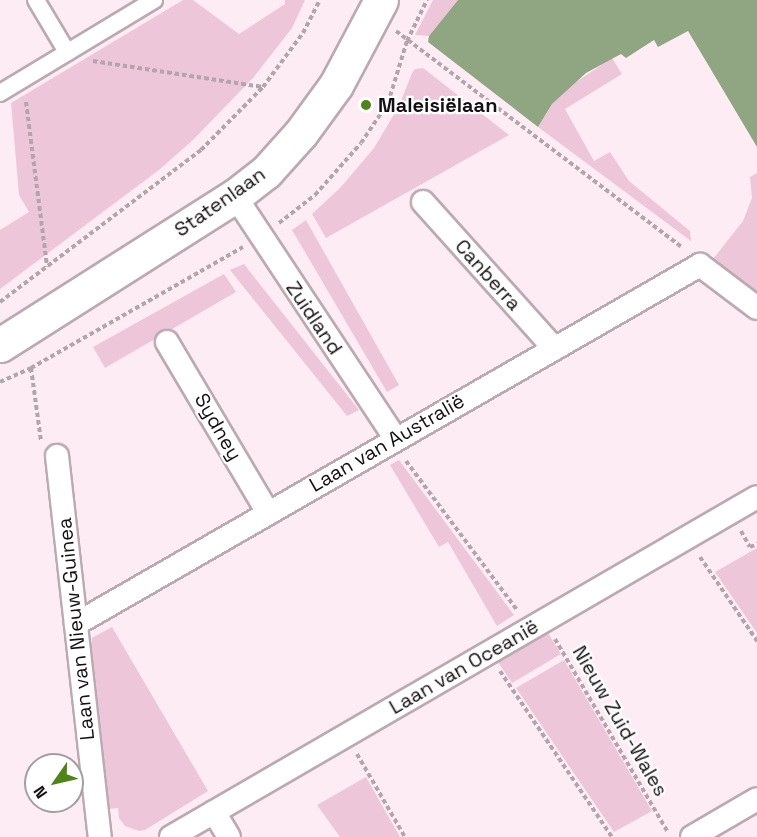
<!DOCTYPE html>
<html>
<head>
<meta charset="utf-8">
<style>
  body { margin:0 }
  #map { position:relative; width:757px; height:837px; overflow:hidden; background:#fdecf4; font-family:"Space Grotesk",sans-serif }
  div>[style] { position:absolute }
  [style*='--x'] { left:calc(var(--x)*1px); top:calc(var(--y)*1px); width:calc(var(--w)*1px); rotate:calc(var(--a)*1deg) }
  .green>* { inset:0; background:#eec6da }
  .water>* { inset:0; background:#90a682 }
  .path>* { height:4px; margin-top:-2px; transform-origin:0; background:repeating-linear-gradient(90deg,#b2a5ab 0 4.5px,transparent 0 7.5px) }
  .roads { filter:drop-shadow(2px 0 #bbaab2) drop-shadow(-2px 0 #bbaab2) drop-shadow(0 2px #bbaab2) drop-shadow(0 -2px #bbaab2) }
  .pedestrian>* { height:16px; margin:-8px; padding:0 8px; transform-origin:8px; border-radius:8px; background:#fff }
  .minor>* { height:22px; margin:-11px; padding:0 11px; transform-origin:11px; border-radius:11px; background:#fff }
  .secondary>* { height:33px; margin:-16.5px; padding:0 16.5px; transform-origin:16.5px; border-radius:16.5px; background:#fff }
  .dots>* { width:16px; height:16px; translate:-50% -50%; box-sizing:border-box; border:3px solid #fff; border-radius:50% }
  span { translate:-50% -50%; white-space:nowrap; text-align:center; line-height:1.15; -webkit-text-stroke:4.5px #fff; paint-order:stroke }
  .poi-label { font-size:20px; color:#140f12; font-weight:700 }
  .left { translate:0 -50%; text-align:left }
  .street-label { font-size:20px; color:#140f12 }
  .north { position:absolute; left:24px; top:753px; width:60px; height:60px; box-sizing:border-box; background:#fff; border:2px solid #a19fa0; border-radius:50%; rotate:236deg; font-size:16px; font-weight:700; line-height:24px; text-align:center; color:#140f12 }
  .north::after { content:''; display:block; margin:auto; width:21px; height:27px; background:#50841b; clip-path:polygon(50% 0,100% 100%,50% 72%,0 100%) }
</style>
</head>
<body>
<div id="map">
  <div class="green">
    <div style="clip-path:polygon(183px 0,193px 0,239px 34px,285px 4px,285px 0,305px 0,292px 28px,253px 78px,193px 140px,159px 170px,0 289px,0 230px,29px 212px,19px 195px,11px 103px)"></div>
    <div style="clip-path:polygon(433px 0,458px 0,429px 36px,415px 35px)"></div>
    <div style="clip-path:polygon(612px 58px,622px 74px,565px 109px,594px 161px,610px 152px,629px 181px,690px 231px,691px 241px,538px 127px,552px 104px,573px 84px)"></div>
    <div style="clip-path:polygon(423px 68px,509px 135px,326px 238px,312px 214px,341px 187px,374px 148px,399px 106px,412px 73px,415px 69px)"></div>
    <div style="clip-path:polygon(757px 173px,757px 293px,713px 259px,743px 221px,752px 198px,750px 177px)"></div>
    <div style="clip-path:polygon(306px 220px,399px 385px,387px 392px,292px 230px)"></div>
    <div style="clip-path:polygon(244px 264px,359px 410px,347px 416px,230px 270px)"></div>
    <div style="clip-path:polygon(224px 274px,236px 292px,105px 368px,93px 347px)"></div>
    <div style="clip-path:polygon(399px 460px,514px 615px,497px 626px,448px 542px,439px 547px,390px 465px)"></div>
    <div style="clip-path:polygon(757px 548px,757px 633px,715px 572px)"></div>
    <div style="clip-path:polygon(112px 627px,208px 791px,145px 830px,139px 831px,125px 826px,119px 818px,118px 808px,109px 809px,91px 646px,92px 638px)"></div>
    <div style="clip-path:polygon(548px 633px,561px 654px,512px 683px,498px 662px)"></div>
    <div style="clip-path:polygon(564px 660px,652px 811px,614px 832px,516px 688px)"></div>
    <div style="clip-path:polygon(366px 777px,400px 837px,340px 837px,317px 805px)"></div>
  </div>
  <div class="water">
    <div style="clip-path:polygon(458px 0,757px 0,757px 147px,688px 31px,658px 47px,654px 40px,626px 58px,621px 54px,586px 73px,552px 104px,538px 127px,428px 42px,429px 36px)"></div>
  </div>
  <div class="path">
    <div style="--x:396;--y:31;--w:358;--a:37.1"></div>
    <div style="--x:93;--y:61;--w:172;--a:8.7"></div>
    <div style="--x:26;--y:102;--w:166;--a:82.7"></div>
    <div style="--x:279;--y:223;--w:46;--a:-37.9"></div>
    <div style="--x:315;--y:195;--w:69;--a:-48.5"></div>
    <div style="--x:361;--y:143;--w:48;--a:-56"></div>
    <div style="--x:388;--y:103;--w:65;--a:-73"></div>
    <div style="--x:407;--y:41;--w:46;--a:-64"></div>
    <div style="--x:0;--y:302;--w:252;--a:-37.1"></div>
    <div style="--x:201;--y:150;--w:88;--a:-45.5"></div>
    <div style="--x:263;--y:87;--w:67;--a:-53.5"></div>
    <div style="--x:303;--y:33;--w:37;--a:-63"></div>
    <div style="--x:31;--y:368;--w:74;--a:82.2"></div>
    <div style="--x:0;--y:382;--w:34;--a:-24"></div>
    <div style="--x:31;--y:368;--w:244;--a:-29.7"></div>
    <div style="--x:406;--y:461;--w:187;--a:53.3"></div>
    <div style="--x:741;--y:531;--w:18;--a:61"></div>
    <div style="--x:750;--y:547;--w:8;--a:-23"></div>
    <div style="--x:700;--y:557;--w:102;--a:55.8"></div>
    <div style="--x:555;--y:639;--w:224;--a:59.7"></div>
    <div style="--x:500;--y:671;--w:200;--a:56"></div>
    <div style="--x:357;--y:754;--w:96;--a:60"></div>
  </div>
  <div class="roads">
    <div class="pedestrian">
      <div style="--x:36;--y:0;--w:61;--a:59.2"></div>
      <div style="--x:0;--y:93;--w:180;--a:-31.1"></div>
    </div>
    <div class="minor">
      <div style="--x:235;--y:196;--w:290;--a:56.5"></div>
      <div style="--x:423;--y:202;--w:195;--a:48.1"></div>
      <div style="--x:167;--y:342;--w:199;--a:59.4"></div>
      <div style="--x:57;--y:456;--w:383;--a:83.6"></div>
      <div style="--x:76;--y:624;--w:720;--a:-29.91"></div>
      <div style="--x:700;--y:265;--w:71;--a:37"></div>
      <div style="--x:214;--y:812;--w:29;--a:59"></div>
      <div style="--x:171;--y:837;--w:677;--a:-30.12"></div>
      <div style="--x:692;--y:837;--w:75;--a:-30.3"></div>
    </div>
    <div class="secondary">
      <div style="--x:0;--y:345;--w:278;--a:-32.4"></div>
      <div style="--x:235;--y:196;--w:39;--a:-38"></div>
      <div style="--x:266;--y:172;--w:52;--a:-48.1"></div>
      <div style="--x:301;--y:133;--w:59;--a:-53.9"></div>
      <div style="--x:336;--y:85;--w:96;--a:-62.1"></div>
    </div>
  </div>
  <div class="dots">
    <div style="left:366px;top:105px;background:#50841b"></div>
  </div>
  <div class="poi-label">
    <span class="left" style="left:378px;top:105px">Maleisiëlaan</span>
  </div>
  <div class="street-label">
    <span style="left:220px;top:202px;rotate:-35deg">Statenlaan</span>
    <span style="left:488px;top:275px;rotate:48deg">Canberra</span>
    <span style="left:314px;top:318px;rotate:56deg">Zuidland</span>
    <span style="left:218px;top:427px;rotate:60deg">Sydney</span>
    <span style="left:387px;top:443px;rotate:-30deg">Laan van Australië</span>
    <span style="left:76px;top:629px;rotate:-96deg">Laan van Nieuw-Guinea</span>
    <span style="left:464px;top:667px;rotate:-30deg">Laan van Oceanië</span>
    <span style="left:620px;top:721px;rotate:60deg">Nieuw Zuid-Wales</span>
  </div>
  <div class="north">N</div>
</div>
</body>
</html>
